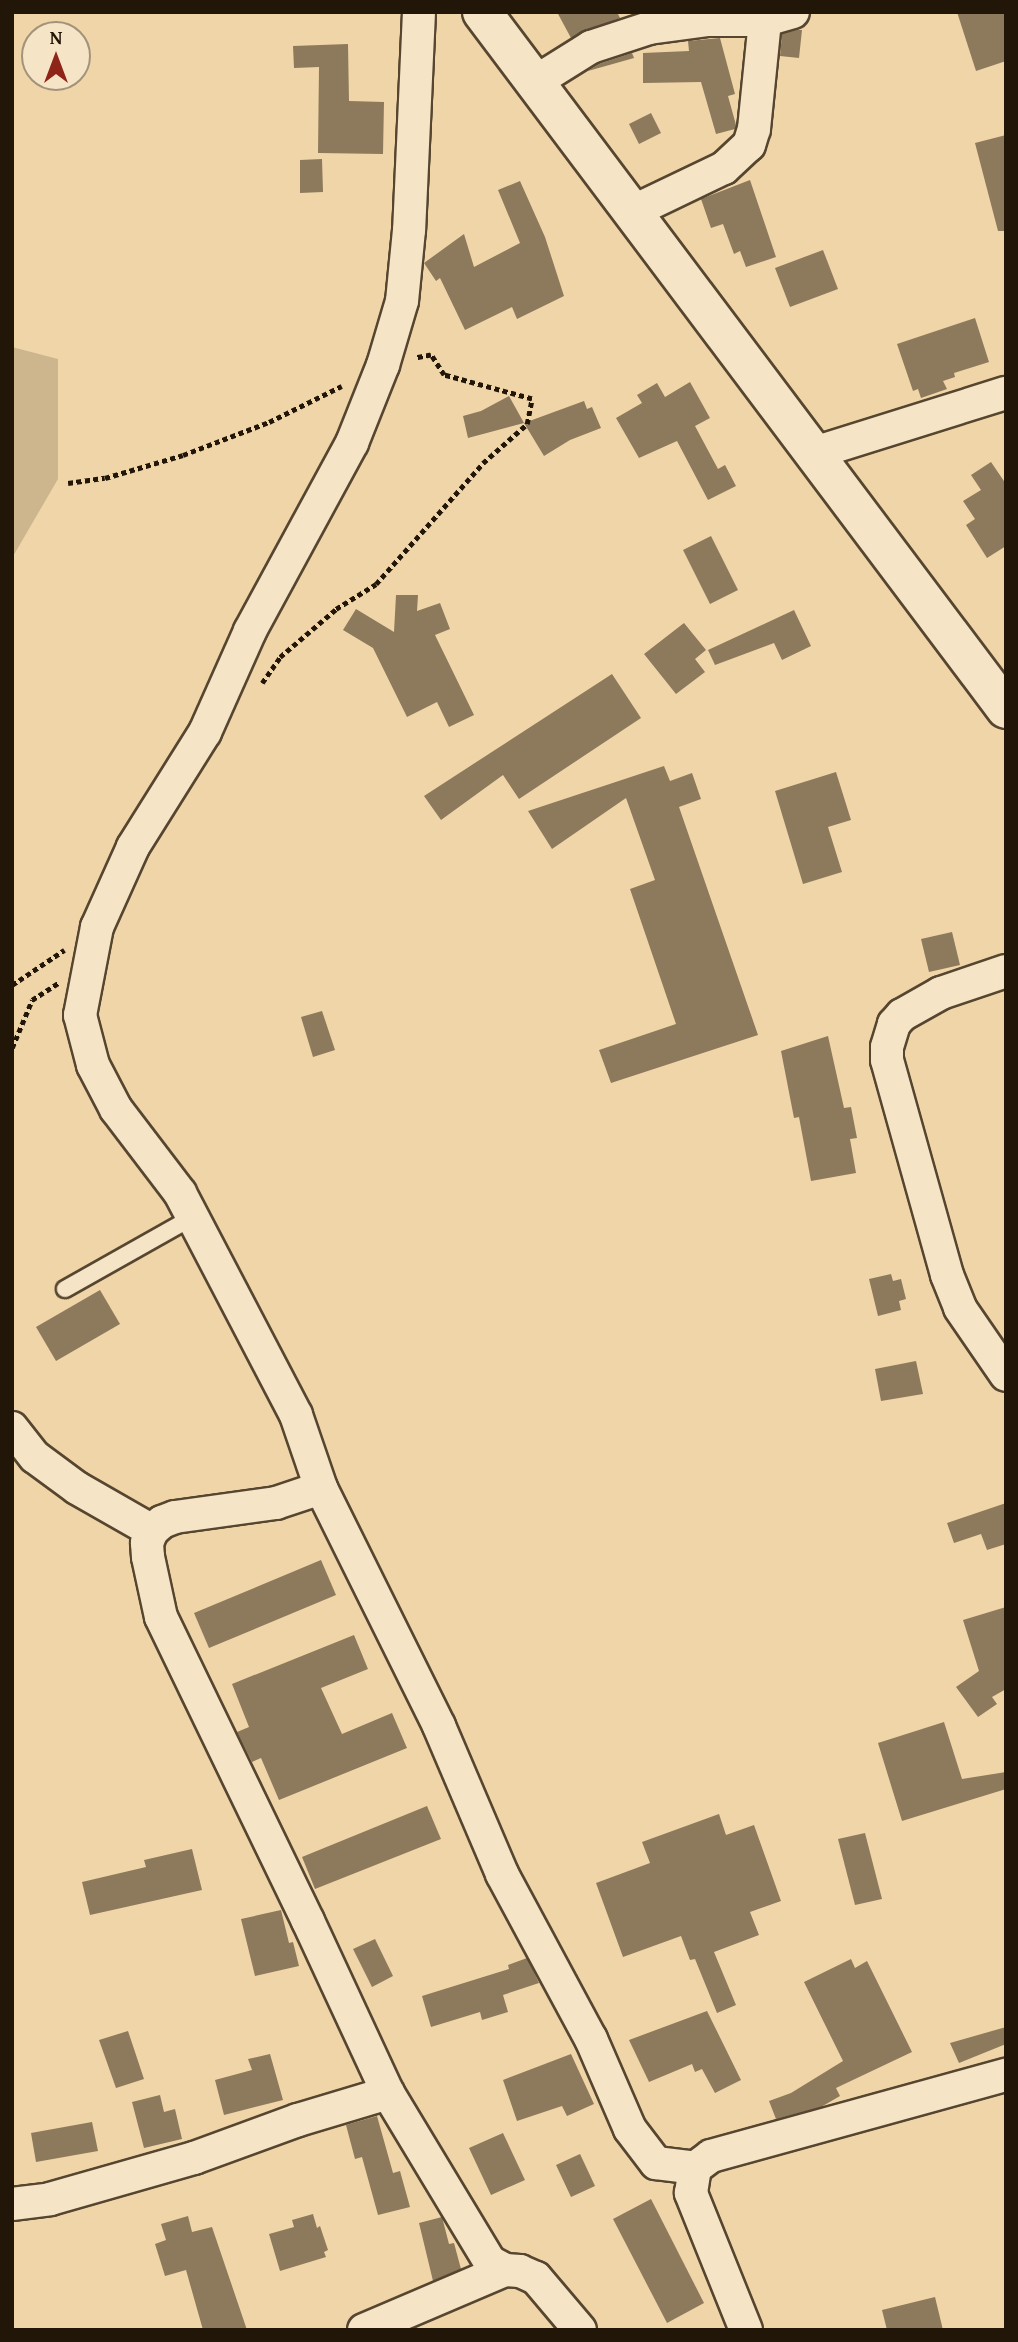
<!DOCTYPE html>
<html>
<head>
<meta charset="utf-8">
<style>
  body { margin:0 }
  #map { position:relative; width:1018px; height:2342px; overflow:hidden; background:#f0d5a8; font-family:"Gentium Book Plus",serif }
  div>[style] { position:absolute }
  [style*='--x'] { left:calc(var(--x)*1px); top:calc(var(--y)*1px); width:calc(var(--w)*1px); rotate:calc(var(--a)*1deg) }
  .green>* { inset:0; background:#cdb58d }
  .building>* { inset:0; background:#8d795b }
  .path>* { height:4.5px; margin-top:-2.25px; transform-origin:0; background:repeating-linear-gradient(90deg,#221608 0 5px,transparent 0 8.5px) }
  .roads { filter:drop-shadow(2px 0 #564630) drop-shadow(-2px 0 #564630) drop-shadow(0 2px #564630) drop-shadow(0 -2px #564630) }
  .service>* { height:16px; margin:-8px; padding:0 8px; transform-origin:8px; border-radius:8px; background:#f5e4c6 }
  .minor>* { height:32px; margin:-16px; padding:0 16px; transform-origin:16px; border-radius:16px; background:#f5e4c6 }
  .tertiary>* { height:38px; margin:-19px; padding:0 19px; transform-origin:19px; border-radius:19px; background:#f5e4c6 }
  span { translate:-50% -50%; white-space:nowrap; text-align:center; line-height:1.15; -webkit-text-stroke:5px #f5e4c6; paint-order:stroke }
  .frame { position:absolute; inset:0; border:14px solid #221608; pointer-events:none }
  .north { position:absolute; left:21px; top:21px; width:70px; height:70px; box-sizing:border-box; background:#f5e4c6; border:2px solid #a1927a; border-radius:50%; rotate:0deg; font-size:19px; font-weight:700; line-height:28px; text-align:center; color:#221608 }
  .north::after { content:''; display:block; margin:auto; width:24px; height:32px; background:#8f2418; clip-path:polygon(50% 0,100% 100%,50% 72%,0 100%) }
</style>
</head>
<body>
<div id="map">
  <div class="green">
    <div style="clip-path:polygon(12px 347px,58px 359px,58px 479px,12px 558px)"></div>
  </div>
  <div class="building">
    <div style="clip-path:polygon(557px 12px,617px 12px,620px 18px,571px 38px)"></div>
    <div style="clip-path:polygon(957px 12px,1006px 12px,1006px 61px,976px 71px)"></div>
    <div style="clip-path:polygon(797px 30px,802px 30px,799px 58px,780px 56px,782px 34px)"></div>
    <div style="clip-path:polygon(720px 38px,735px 94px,728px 96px,736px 125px,735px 129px,716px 134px,701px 82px,643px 83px,643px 53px,689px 51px,688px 41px)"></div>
    <div style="clip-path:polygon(348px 44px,349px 101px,384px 102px,383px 154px,318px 153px,319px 67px,294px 68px,293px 46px)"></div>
    <div style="clip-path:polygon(632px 53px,634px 58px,588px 71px,599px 64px)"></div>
    <div style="clip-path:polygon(651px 113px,661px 133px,639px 144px,629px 124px)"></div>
    <div style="clip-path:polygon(1006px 135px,1006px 231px,998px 231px,975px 143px)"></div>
    <div style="clip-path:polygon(322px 159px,323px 192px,300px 193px,300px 160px)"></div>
    <div style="clip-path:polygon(750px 180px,776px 257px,746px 267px,740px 251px,734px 254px,723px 224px,711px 228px,701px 199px)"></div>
    <div style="clip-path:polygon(520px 181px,545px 237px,564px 296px,517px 319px,512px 307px,465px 330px,440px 278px,436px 281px,424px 263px,464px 234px,474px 267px,520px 243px,498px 190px)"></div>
    <div style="clip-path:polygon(823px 250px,838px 289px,790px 307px,775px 268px)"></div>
    <div style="clip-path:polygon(975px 318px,989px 362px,954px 373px,955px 377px,943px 381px,947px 389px,921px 398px,918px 389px,913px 391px,897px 344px)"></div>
    <div style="clip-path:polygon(690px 382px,710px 418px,695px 426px,718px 469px,725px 465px,736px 486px,708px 500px,677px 441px,639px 458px,616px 418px,642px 403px,637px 395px,657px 383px,665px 397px)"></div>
    <div style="clip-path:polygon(509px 396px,524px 423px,584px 401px,587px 409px,592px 407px,601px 428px,570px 440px,544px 456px,524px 423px,468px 438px,463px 416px,481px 411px)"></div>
    <div style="clip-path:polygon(991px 462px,1006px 484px,1006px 546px,987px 558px,966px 525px,975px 519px,963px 501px,981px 490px,971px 475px)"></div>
    <div style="clip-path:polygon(711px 536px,738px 590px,710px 604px,683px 550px)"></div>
    <div style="clip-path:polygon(396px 595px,418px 595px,417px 611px,440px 603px,450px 629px,435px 635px,474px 715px,449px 727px,437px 702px,407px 717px,373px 648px,343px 630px,356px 609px,394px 632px)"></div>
    <div style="clip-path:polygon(794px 610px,811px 646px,782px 660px,774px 643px,715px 665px,708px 650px)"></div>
    <div style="clip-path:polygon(684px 623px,706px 650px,695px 659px,705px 672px,676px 694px,644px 654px)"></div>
    <div style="clip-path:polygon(612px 674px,641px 718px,519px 799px,503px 775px,441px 820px,424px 796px)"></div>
    <div style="clip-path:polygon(664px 766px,670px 781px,692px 773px,701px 799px,679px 807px,758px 1035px,611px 1083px,599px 1050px,676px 1024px,630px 889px,655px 880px,626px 798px,552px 849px,528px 811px)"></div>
    <div style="clip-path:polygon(836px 772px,851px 820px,828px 827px,842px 872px,803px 884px,775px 791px)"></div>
    <div style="clip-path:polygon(952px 932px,960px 965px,929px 972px,921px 939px)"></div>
    <div style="clip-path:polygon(322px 1011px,335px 1050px,313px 1057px,301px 1017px)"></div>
    <div style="clip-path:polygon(828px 1036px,844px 1108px,851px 1107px,857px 1138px,850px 1139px,856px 1173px,811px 1181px,799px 1117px,794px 1118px,781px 1051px)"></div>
    <div style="clip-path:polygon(891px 1274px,893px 1281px,901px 1279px,906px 1299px,899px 1301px,901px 1310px,878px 1316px,869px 1279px)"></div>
    <div style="clip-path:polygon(100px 1290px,120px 1324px,56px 1361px,36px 1327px)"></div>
    <div style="clip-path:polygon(916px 1361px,923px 1394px,881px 1401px,875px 1369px)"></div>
    <div style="clip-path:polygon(1006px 1503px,1006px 1544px,987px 1550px,981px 1534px,954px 1543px,947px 1523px)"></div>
    <div style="clip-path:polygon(321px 1560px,336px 1595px,209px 1648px,194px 1613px)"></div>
    <div style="clip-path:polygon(1006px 1607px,1006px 1689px,992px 1697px,997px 1704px,978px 1717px,956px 1687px,979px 1671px,963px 1620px)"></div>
    <div style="clip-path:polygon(354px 1635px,368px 1669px,321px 1688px,342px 1734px,392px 1713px,407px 1748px,279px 1800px,261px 1758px,252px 1762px,237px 1732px,249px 1727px,232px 1684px)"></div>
    <div style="clip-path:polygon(944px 1722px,962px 1779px,1006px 1772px,1006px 1789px,902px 1821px,878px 1743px)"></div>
    <div style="clip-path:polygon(427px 1806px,441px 1839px,315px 1889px,302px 1857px)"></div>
    <div style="clip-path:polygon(719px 1814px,726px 1835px,754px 1825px,781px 1901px,750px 1912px,759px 1935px,714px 1952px,736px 2005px,717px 2013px,695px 1959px,690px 1960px,681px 1936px,623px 1957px,596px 1883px,650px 1863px,642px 1842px)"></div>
    <div style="clip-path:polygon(865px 1833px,882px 1899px,855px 1905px,838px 1839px)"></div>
    <div style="clip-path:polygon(192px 1849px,202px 1890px,90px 1915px,82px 1882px,146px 1867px,144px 1860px)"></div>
    <div style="clip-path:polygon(281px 1910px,289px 1943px,293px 1942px,299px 1966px,255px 1976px,241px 1919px)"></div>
    <div style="clip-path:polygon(375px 1939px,393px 1976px,372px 1987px,353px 1949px)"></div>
    <div style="clip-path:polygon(527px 1958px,539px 1983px,503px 1995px,508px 2012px,482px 2020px,480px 2012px,431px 2027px,422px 1996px,509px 1969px,508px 1965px)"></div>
    <div style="clip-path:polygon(851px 1959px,855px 1968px,867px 1961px,912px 2052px,836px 2088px,840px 2096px,821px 2107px,776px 2119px,769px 2101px,791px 2093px,843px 2061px,804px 1982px)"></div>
    <div style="clip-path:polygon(707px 2011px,741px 2080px,715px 2093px,702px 2069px,695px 2072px,692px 2064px,649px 2082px,629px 2040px)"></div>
    <div style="clip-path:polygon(1006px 2027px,1006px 2044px,959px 2063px,950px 2043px)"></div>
    <div style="clip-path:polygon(128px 2031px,144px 2079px,116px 2088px,99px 2040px)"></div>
    <div style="clip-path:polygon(270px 2054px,283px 2100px,224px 2115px,215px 2080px,252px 2070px,248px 2059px)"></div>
    <div style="clip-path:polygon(571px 2054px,594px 2104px,567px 2116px,562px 2106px,517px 2121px,503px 2080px)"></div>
    <div style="clip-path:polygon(160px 2095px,164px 2112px,175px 2109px,182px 2139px,144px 2148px,132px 2102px)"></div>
    <div style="clip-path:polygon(377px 2116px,393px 2173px,400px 2171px,410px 2207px,378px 2215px,362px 2157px,355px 2159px,346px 2125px)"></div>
    <div style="clip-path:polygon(92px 2122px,98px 2151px,36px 2162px,31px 2133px)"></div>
    <div style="clip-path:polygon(503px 2133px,525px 2180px,491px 2195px,469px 2148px)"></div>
    <div style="clip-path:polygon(580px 2154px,595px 2186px,571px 2197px,556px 2165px)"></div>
    <div style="clip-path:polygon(651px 2199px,704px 2303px,667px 2323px,613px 2219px)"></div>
    <div style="clip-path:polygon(313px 2214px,317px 2228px,320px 2226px,328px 2250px,324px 2252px,326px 2257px,280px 2271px,269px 2234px,294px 2227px,292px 2220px)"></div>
    <div style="clip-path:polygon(188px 2216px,192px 2232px,212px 2227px,247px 2330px,203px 2330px,186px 2270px,165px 2276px,155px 2244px,166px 2240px,161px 2224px)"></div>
    <div style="clip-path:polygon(442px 2217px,449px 2244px,454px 2243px,461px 2269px,433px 2281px,419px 2223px)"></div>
    <div style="clip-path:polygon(935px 2297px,943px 2330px,887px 2330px,882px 2310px)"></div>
  </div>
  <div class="path">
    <div style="--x:68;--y:483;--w:37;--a:-8"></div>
    <div style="--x:105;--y:478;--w:81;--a:-16.4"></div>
    <div style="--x:183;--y:455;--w:92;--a:-21"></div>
    <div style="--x:269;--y:422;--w:81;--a:-26.3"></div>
    <div style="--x:262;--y:683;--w:32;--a:-55"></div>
    <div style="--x:280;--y:657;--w:74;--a:-40.6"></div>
    <div style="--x:336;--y:609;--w:47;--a:-32"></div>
    <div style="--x:376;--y:584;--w:162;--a:-48.5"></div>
    <div style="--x:483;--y:463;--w:59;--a:-41.6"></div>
    <div style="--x:527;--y:424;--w:25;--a:-79"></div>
    <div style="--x:532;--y:399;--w:91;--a:-164.7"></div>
    <div style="--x:444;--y:375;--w:24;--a:-123"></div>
    <div style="--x:431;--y:355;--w:16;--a:169"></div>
    <div style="--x:12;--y:985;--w:63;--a:-33.9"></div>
    <div style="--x:12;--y:1048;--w:52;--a:-67.4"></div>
    <div style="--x:32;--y:1000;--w:31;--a:-33"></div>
  </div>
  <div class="roads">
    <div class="service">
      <div style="--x:65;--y:1289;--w:147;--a:-29.4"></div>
    </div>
    <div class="minor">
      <div style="--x:419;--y:12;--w:218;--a:92.6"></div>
      <div style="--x:409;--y:230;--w:71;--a:95.6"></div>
      <div style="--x:402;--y:301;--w:67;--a:106.5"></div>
      <div style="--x:383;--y:365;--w:84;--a:111.7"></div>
      <div style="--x:352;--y:443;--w:214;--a:118.5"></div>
      <div style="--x:250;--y:631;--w:111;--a:114"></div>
      <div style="--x:205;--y:732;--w:136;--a:122.1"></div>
      <div style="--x:133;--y:847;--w:88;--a:114.2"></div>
      <div style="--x:97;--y:927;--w:90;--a:100.9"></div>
      <div style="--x:80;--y:1015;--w:52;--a:75.4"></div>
      <div style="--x:93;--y:1065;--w:50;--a:62.4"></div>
      <div style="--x:116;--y:1109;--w:106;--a:52.7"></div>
      <div style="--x:180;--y:1193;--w:250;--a:62.4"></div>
      <div style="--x:296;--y:1415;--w:77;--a:71.1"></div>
      <div style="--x:321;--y:1488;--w:266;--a:63.6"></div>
      <div style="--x:439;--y:1726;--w:161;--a:66.9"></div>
      <div style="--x:502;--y:1874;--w:187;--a:61.7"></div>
      <div style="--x:591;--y:2039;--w:98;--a:66.6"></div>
      <div style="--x:630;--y:2129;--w:43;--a:52.6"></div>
      <div style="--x:656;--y:2163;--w:39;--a:7"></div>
      <div style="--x:535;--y:82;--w:66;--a:-32"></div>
      <div style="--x:591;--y:47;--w:61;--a:-18.1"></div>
      <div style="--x:649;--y:28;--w:60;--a:-7.7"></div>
      <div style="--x:708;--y:20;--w:57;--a:0"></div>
      <div style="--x:765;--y:20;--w:29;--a:-16"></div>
      <div style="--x:632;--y:212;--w:102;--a:-25.6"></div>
      <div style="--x:724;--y:168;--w:34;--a:-43"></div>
      <div style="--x:749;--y:145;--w:17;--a:-73"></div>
      <div style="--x:754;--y:129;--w:110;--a:-84.2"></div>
      <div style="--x:814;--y:453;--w:201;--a:-17.4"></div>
      <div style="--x:1006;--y:971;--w:69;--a:161.3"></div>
      <div style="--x:941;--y:993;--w:45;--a:150.6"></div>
      <div style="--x:902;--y:1015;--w:12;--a:132"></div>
      <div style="--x:894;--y:1024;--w:24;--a:107"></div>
      <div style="--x:887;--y:1047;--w:13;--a:90"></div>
      <div style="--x:887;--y:1060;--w:223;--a:74.4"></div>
      <div style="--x:947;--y:1275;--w:35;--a:68"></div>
      <div style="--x:960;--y:1308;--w:81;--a:55.5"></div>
      <div style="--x:12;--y:1428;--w:37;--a:52"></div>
      <div style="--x:35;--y:1457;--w:52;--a:36.4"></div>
      <div style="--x:77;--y:1488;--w:86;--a:29.8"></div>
      <div style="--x:321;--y:1488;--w:47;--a:161.6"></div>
      <div style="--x:276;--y:1503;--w:102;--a:172.1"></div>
      <div style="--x:175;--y:1517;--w:14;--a:159"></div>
      <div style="--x:162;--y:1522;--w:13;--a:138"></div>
      <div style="--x:152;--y:1531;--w:13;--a:113"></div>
      <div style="--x:147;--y:1543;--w:14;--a:86"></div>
      <div style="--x:148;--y:1557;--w:61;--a:77.8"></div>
      <div style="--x:161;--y:1617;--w:338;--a:64.2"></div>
      <div style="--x:308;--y:1921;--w:190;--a:65.1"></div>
      <div style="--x:12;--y:2204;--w:38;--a:-7"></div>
      <div style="--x:50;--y:2199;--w:150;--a:-15.9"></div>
      <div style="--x:194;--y:2158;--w:111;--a:-20.1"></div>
      <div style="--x:298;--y:2120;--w:94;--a:-16.7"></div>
      <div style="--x:388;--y:2093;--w:197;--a:58.9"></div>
      <div style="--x:490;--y:2262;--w:17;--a:28"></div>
      <div style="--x:505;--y:2270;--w:15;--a:4"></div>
      <div style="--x:520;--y:2271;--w:17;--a:24"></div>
      <div style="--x:536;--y:2278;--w:68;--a:49.8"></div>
      <div style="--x:364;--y:2330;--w:153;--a:-23.1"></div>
      <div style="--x:746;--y:2330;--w:148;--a:-111.9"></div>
      <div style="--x:691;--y:2193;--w:25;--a:-81"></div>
      <div style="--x:695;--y:2168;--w:20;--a:-37"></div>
      <div style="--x:711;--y:2156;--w:306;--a:-15.4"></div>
    </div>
    <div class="tertiary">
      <div style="--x:482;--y:12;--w:872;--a:53.06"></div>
    </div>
  </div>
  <div class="frame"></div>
  <div class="north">N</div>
</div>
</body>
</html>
